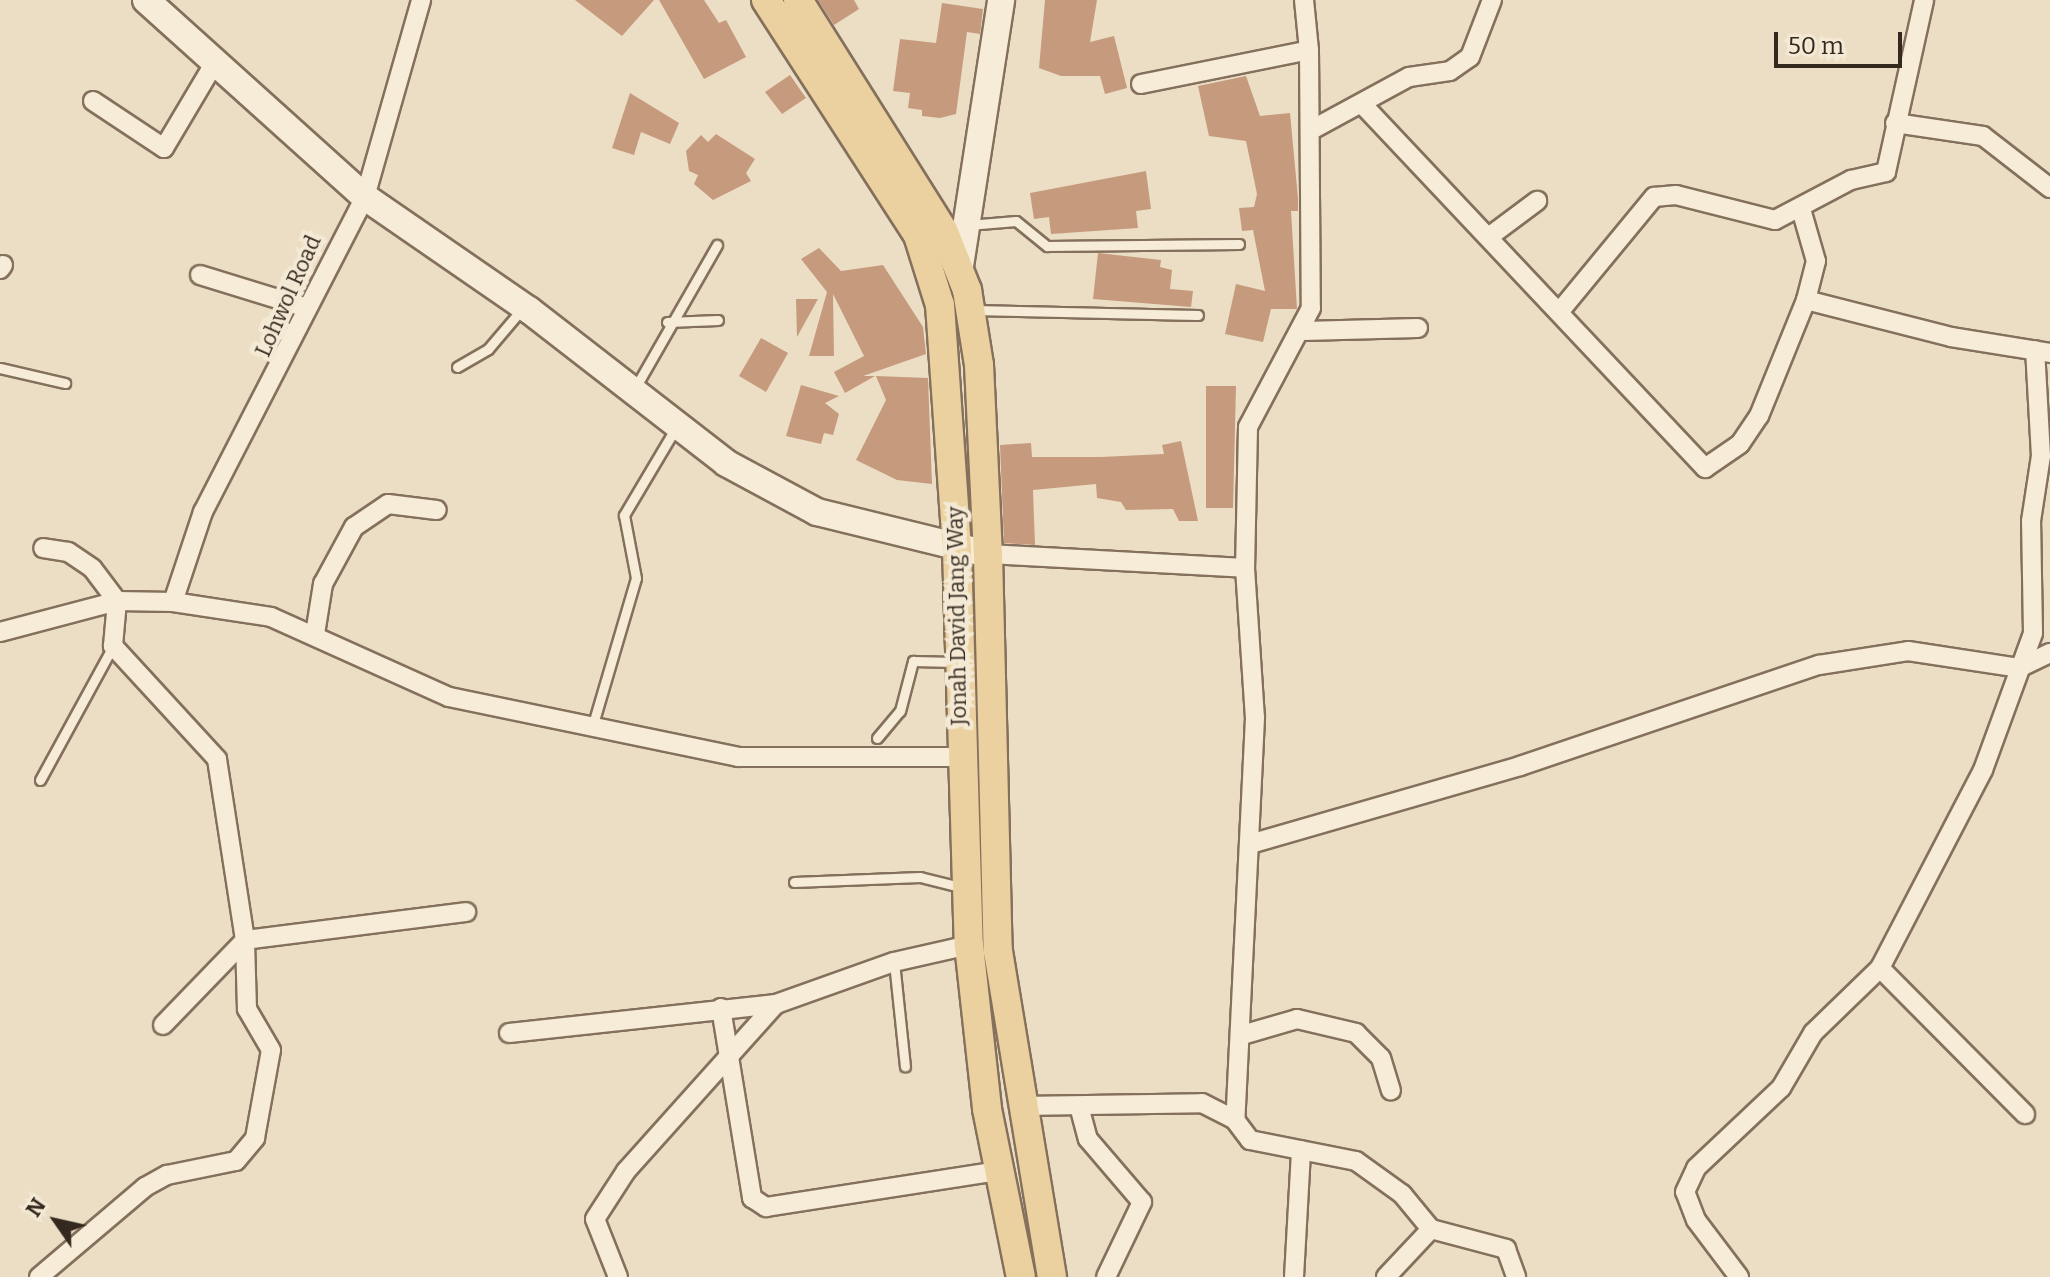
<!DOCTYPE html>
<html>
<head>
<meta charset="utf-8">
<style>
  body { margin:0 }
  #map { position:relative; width:2050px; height:1277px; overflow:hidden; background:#ebdec5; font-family:Bitter,serif }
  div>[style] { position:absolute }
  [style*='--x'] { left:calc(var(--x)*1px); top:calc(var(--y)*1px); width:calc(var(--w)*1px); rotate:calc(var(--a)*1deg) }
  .building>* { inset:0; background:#c69a7d }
  .roads { filter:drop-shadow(2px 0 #84705c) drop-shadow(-2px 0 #84705c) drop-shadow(0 2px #84705c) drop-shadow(0 -2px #84705c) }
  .lane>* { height:9px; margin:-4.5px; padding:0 4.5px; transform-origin:4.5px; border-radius:4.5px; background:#f6ecd7 }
  .street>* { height:18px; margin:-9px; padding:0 9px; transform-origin:9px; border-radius:9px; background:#f6ecd7 }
  .secondary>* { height:26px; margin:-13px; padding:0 13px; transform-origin:13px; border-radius:13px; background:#f6ecd7 }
  .primary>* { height:28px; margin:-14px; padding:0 14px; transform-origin:14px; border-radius:14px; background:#ebd19f }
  span { translate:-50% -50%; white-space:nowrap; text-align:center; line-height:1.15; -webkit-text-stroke:8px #f3e9d4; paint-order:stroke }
  .street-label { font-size:22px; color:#35291f }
  .north { position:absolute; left:16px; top:1181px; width:80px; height:80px; -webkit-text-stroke:6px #f3e9d4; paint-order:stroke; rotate:304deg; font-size:22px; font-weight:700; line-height:32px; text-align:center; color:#35291f }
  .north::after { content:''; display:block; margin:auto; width:28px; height:36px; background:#35291f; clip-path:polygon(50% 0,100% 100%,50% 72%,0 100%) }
  .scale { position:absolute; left:1774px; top:32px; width:128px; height:36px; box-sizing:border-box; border:4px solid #35291f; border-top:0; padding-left:10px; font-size:24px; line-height:28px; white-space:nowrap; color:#35291f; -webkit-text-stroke:6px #f3e9d4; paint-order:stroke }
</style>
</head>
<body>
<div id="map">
  <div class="building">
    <div style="clip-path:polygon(575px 0,654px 0,622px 36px)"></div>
    <div style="clip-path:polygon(659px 0,704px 0,719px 23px,726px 20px,746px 57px,704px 79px)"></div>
    <div style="clip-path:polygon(818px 0,854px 0,859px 9px,834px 25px)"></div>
    <div style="clip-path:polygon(1045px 0,1097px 0,1090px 42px,1114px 36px,1127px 88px,1105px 94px,1100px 76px,1061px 76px,1039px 68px)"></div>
    <div style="clip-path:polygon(942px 3px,983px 9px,980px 34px,967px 32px,956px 114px,940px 118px,922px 116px,922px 110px,908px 108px,910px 93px,893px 91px,900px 39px,936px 43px)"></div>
    <div style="clip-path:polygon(790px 75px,806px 98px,782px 114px,765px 92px)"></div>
    <div style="clip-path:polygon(1246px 76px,1260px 116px,1290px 113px,1298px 198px,1298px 211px,1291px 211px,1297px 309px,1271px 309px,1263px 342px,1225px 334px,1236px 284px,1265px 291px,1253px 230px,1242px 231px,1239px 208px,1254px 207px,1257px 194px,1246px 141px,1209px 136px,1198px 86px)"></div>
    <div style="clip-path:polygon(630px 93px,679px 123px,670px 144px,641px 132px,634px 155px,612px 148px)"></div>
    <div style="clip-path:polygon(716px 134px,755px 159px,746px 173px,751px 181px,713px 200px,694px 184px,698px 175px,689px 171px,686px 151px,701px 135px,708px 142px)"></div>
    <div style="clip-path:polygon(1146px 171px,1151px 209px,1136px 211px,1138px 228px,1051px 234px,1049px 217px,1034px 219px,1030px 193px)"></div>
    <div style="clip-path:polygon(819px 248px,841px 271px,883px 265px,923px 327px,926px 354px,863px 376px,875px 376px,845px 393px,834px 372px,864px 356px,833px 294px,834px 356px,809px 356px,827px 292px,801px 259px)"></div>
    <div style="clip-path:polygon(1098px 253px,1161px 260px,1160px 267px,1172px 270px,1170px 289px,1193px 291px,1191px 307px,1093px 299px)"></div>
    <div style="clip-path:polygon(796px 299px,818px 299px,797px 337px)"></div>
    <div style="clip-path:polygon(761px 338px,788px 353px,766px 392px,739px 376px)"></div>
    <div style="clip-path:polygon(876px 376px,928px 378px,932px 484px,897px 480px,856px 460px,886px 400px)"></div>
    <div style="clip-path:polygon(801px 385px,839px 396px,825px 403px,839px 414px,833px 435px,824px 433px,821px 444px,786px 436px)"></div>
    <div style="clip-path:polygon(1206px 386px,1236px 386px,1233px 508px,1206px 508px)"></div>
    <div style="clip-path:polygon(1181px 441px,1198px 521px,1179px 521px,1173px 509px,1126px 510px,1121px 502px,1097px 498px,1096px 484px,1033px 490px,1035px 545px,1004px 543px,1000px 445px,1031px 443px,1032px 457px,1101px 457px,1164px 454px,1162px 445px)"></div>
  </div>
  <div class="roads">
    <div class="lane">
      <div style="--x:968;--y:225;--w:48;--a:-4.8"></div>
      <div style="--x:1016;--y:221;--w:40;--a:39"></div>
      <div style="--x:1047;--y:246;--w:192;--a:-0.6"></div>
      <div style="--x:974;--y:310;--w:224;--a:1.3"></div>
      <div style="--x:667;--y:322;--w:51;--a:-2.2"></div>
      <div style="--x:457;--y:367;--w:36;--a:-30"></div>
      <div style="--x:488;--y:349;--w:52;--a:-49.6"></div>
      <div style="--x:0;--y:368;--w:67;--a:13"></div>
      <div style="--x:635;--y:388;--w:165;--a:-60.2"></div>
      <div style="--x:593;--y:724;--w:152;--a:-73.6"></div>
      <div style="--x:636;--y:578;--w:64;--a:-100.8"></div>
      <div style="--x:624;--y:515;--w:100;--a:-59.3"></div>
      <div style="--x:877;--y:738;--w:35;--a:-50"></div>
      <div style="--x:900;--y:711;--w:52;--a:-75.4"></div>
      <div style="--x:913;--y:661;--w:42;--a:1.4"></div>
      <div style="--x:40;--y:780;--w:153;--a:-61.4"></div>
      <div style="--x:794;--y:882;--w:126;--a:-2.3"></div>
      <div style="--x:920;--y:877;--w:45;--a:14"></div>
      <div style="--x:894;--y:962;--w:105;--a:84"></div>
    </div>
    <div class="street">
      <div style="--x:1304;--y:0;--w:50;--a:84.3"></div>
      <div style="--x:1141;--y:84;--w:171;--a:-11.4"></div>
      <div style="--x:1309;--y:50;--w:258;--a:89.6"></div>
      <div style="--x:1311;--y:308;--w:135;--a:117.9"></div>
      <div style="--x:1248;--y:427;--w:141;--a:91.2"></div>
      <div style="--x:1245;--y:568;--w:150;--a:86.2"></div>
      <div style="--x:1255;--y:718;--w:402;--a:92.8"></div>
      <div style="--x:93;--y:101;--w:85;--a:33.5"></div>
      <div style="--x:164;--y:148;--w:100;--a:-59.3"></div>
      <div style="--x:1363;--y:105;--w:499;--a:46.7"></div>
      <div style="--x:1705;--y:468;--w:42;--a:-34.4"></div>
      <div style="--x:1740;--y:444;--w:34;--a:-56"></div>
      <div style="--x:1759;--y:416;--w:125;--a:-67.9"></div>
      <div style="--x:1806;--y:300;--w:150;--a:14.3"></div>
      <div style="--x:1951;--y:337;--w:100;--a:9.2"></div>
      <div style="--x:1895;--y:123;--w:89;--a:8.4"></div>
      <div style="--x:1983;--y:136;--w:85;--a:37.8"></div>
      <div style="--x:1315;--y:128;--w:107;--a:-28.5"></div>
      <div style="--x:1409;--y:77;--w:41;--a:-8.3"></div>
      <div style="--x:1450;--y:71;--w:24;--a:-35"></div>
      <div style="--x:1470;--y:57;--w:61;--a:-68.9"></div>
      <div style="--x:1801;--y:209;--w:54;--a:73.9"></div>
      <div style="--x:1816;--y:261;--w:40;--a:104.4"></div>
      <div style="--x:1490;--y:236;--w:59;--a:-36.7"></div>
      <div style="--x:0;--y:269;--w:5;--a:-53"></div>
      <div style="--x:200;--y:275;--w:112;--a:17.1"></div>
      <div style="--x:1560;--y:311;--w:148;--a:-50.5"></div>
      <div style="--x:1654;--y:197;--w:22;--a:-5"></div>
      <div style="--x:1676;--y:195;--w:102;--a:14.2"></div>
      <div style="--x:1775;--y:220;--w:86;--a:-27.8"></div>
      <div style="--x:1851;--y:180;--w:36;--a:-13"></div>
      <div style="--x:1886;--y:172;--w:176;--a:-77.5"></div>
      <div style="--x:1303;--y:331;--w:115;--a:-1.5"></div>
      <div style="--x:988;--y:554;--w:257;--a:3.1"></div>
      <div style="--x:173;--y:602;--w:95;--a:-71.6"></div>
      <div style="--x:203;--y:512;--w:354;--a:-62.8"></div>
      <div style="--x:365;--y:197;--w:205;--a:-74.1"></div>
      <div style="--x:0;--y:632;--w:121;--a:-14.8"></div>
      <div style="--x:117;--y:601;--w:56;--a:1"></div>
      <div style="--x:173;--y:602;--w:99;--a:8.7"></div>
      <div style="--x:271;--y:617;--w:195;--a:24.2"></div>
      <div style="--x:449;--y:697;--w:295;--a:11.7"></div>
      <div style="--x:738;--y:757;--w:222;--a:0"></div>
      <div style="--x:315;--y:634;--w:51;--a:-80.9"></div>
      <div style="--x:323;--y:584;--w:65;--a:-61.5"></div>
      <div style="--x:354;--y:527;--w:41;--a:-34.1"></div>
      <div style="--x:388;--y:504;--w:49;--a:7"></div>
      <div style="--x:1250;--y:844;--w:281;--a:-16.1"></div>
      <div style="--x:1520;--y:766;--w:316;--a:-18.7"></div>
      <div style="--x:1819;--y:665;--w:90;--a:-8.9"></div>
      <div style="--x:1908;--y:651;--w:112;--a:8.7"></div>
      <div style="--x:2019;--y:668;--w:34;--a:-26"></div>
      <div style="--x:1880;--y:968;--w:206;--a:45.2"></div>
      <div style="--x:721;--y:1008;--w:193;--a:80.7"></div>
      <div style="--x:752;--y:1198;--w:17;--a:33"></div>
      <div style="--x:766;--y:1207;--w:235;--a:-8.8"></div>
      <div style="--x:163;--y:1025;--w:118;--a:-46"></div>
      <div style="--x:245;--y:940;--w:223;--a:-7.2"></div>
      <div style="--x:509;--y:1033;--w:269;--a:-6.2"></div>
      <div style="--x:776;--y:1004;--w:125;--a:-19.6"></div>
      <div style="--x:894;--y:962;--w:77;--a:-12.8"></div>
      <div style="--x:1242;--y:1035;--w:57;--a:-16.2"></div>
      <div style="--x:1297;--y:1019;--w:61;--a:13.3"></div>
      <div style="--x:1356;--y:1033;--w:35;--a:45"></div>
      <div style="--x:1381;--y:1058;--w:34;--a:73"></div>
      <div style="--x:1020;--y:1106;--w:182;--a:-0.9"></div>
      <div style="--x:1202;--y:1103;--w:37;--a:27"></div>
      <div style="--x:1235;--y:1120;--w:25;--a:53"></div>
      <div style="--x:1250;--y:1140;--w:108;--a:11.2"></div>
      <div style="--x:1356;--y:1161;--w:57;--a:35.7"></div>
      <div style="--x:1402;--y:1194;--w:45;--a:50.4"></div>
      <div style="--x:1431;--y:1229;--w:78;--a:14.9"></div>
      <div style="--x:1506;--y:1249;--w:30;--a:70"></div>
      <div style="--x:1079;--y:1106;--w:34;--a:75"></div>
      <div style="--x:1088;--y:1139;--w:83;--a:49.4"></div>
      <div style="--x:1142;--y:1202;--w:83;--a:115.6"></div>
      <div style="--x:39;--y:1277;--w:139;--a:-40.3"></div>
      <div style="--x:145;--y:1187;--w:25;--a:-29"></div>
      <div style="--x:167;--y:1175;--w:70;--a:-11.5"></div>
      <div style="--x:236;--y:1161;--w:30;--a:-50"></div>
      <div style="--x:255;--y:1138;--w:89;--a:-79.7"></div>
      <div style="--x:271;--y:1050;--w:48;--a:-120.3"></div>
      <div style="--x:247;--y:1009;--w:69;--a:-91.7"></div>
      <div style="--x:245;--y:940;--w:183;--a:-98.8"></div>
      <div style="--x:217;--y:759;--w:154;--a:-132.6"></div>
      <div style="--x:113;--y:646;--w:45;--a:-84.9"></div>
      <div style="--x:117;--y:601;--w:41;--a:-127.1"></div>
      <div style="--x:92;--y:568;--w:29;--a:-146"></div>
      <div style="--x:68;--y:552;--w:25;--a:-171"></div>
      <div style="--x:618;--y:1277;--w:62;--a:-111.6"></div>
      <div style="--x:595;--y:1219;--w:57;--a:-57.1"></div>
      <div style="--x:626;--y:1171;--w:224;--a:-48.1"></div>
      <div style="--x:1294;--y:1277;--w:127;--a:-86.8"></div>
      <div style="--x:1386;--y:1277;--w:66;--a:-46.8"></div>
      <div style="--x:1739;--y:1277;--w:71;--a:-127"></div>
      <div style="--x:1696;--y:1220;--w:30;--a:-111"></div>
      <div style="--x:1685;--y:1192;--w:26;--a:-65"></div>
      <div style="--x:1696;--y:1168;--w:117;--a:-43.3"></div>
      <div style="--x:1781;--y:1088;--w:64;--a:-59.8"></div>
      <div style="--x:1813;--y:1033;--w:93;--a:-44.1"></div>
      <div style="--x:1880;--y:968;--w:223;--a:-62.5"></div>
      <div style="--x:1983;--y:770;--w:146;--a:-69.9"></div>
      <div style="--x:2033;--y:633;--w:112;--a:-91"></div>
      <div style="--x:2031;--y:521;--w:66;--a:-81.3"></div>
      <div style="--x:2041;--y:456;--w:106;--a:-93.2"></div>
    </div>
    <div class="secondary">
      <div style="--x:146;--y:0;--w:295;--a:42"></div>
      <div style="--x:365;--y:197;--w:199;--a:34.6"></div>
      <div style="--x:529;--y:310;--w:249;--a:37.8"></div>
      <div style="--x:726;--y:463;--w:103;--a:28.3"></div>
      <div style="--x:817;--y:512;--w:176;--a:13.8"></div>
      <div style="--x:960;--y:266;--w:269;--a:-81.2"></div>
    </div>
    <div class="primary">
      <div style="--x:766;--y:0;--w:280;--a:57.1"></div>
      <div style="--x:918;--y:235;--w:73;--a:72.6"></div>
      <div style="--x:940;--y:305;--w:245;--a:86"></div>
      <div style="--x:957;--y:549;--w:396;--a:88.3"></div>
      <div style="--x:969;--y:945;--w:165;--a:83.7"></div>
      <div style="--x:987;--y:1109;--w:171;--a:78.6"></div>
      <div style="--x:798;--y:0;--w:272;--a:57.8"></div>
      <div style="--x:943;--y:230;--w:65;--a:68.2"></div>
      <div style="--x:967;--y:290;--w:76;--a:80.9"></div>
      <div style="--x:979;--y:365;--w:189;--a:87.3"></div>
      <div style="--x:988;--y:554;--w:397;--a:88.6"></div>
      <div style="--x:998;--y:951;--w:330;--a:80.6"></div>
    </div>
  </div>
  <div class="street-label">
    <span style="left:288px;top:296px;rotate:-66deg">Lohwol Road</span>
    <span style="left:957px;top:616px;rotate:-91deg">Jonah David Jang Way</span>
  </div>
  <div class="north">N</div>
  <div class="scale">50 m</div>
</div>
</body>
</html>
